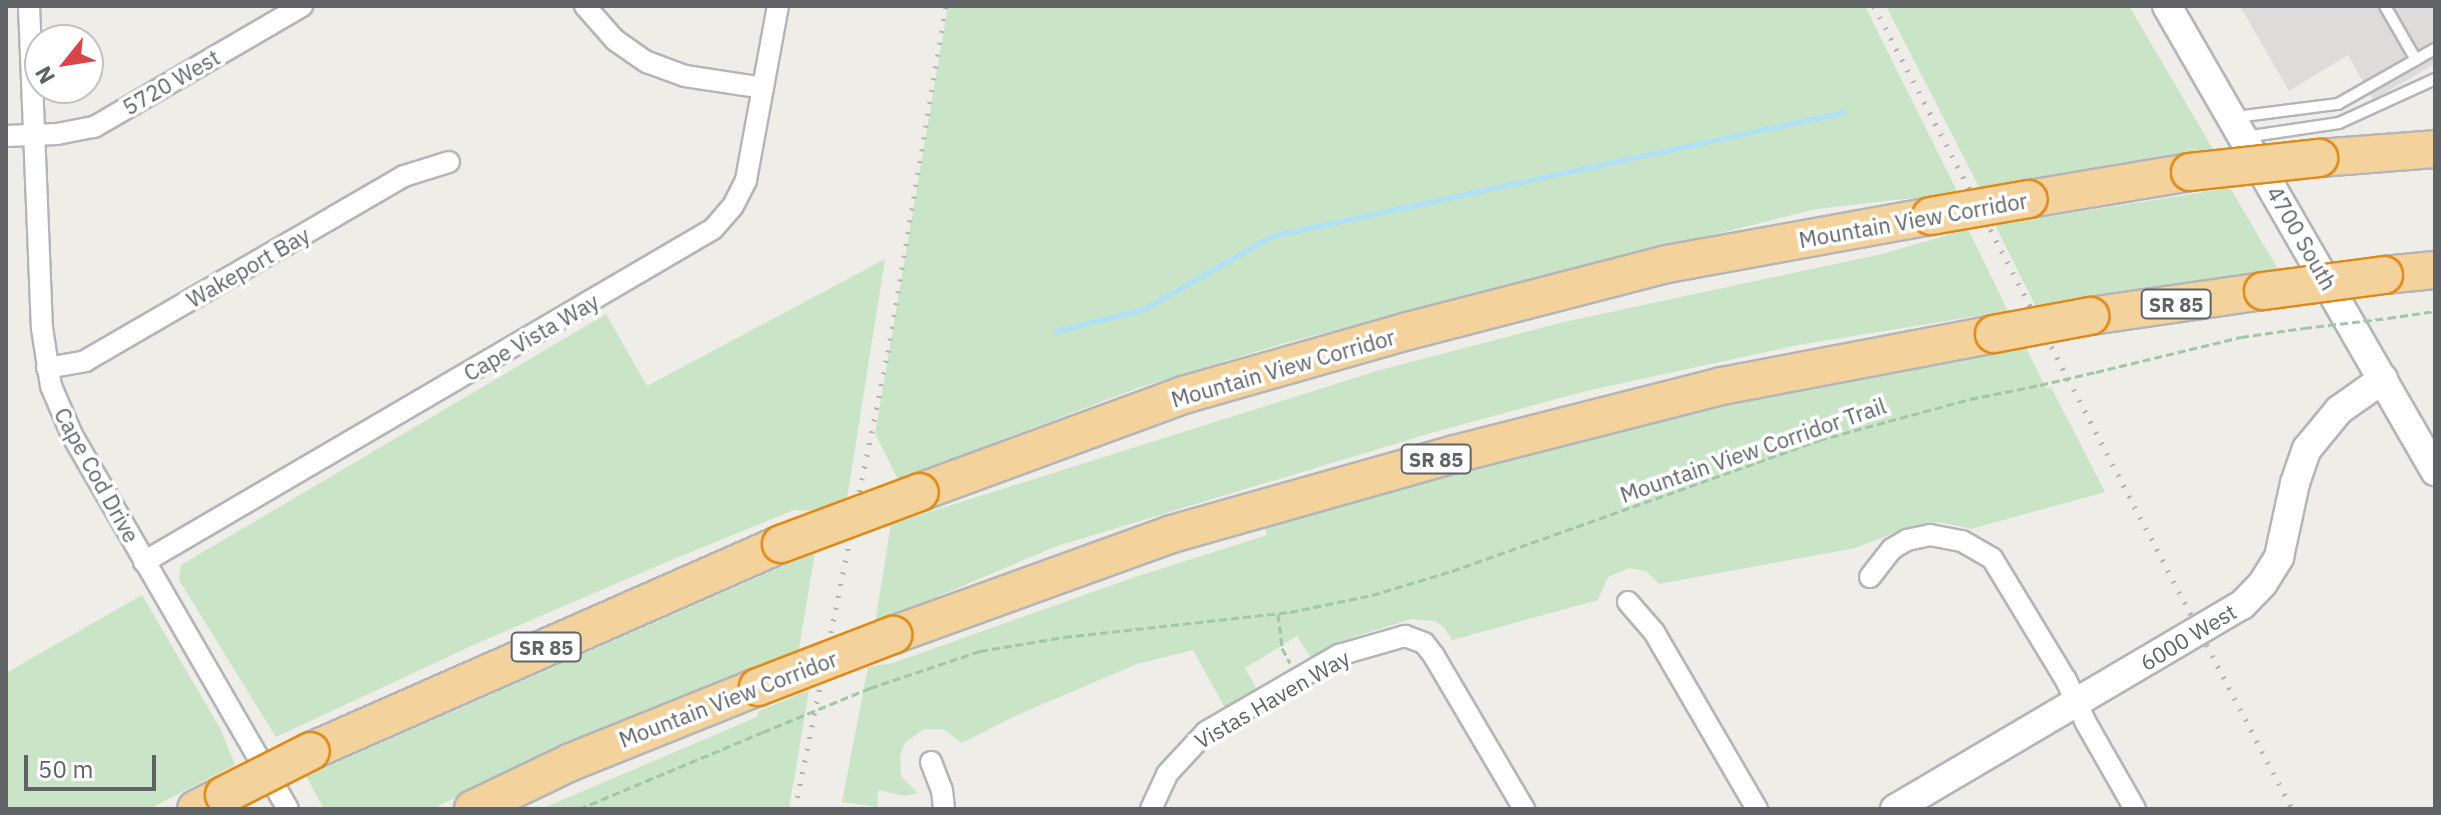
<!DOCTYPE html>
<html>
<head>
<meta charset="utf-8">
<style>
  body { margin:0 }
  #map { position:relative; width:2441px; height:815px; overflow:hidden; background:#efede8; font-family:"IBM Plex Sans",sans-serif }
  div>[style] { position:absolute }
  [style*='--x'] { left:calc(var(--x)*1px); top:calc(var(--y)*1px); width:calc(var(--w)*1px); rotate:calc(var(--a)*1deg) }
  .industrial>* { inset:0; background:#dedcda }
  .green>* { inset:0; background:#cae4c7 }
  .stream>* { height:5px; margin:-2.5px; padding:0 2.5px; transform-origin:2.5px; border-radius:2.5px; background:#b0e0f7 }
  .path>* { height:3px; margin-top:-1.5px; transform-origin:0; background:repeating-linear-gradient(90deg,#a2c7a8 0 8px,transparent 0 12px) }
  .roads { filter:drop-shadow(2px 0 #b3b5b8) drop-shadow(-2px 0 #b3b5b8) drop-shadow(0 2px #b3b5b8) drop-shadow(0 -2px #b3b5b8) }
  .lane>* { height:10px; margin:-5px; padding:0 5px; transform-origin:5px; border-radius:5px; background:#fff }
  .street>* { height:20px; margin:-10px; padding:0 10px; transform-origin:10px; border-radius:10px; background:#fff }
  .secondary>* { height:28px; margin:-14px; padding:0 14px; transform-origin:14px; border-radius:14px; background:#fff }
  .highway>* { height:36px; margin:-18px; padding:0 18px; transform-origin:18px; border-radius:18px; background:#f3d29b }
  .rail>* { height:5px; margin-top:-2.5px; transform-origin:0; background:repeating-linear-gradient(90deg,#b3b4b4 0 2px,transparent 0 12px) }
  .path-bridge>* { height:3px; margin-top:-1.5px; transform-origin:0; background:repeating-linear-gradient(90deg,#a2c7a8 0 8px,transparent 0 12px) }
  .bridges { filter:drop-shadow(2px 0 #df8a18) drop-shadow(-2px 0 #df8a18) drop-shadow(0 2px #df8a18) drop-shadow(0 -2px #df8a18) }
  .highway-bridge>* { height:36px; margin:-18px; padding:0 18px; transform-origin:18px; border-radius:18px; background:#f3d29b }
  span { translate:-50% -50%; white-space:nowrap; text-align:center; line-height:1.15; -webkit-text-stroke:7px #fff; paint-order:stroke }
  .shield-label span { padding:2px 6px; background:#fff; border:2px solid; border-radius:6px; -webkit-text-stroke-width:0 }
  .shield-label { font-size:20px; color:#5f6366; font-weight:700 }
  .street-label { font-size:22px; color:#5f6366 }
  .frame { position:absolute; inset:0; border:8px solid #5f6366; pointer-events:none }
  .north { position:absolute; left:24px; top:24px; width:80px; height:80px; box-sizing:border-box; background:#fff; border:2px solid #bfc1c2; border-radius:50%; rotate:240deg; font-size:22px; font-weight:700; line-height:32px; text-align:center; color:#5f6366 }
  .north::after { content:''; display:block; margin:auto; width:28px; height:36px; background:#d8454a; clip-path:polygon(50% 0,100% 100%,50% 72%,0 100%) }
  .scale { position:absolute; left:24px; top:755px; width:132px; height:36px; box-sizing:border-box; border:4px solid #5f6366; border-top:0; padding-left:10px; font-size:24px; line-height:28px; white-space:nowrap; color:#5f6366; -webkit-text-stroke:6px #fff; paint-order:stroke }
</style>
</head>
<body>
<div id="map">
  <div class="industrial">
    <div style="clip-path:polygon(2240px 6px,2435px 6px,2435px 64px,2373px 100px,2348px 55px,2289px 91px)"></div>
  </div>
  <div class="green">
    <div style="clip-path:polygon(948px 6px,1865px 6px,1958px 193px,1816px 209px,1281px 344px,1138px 388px,898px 479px,875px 434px)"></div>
    <div style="clip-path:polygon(1886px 6px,2129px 6px,2213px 149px,1980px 189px)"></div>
    <div style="clip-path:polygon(2230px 188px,2278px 269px,2036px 307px,1995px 225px)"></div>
    <div style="clip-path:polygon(1968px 229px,2008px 311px,1798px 345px,1586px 391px,1431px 433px,1057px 546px,875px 623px,891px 524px,1380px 370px,1564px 322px,1882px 254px)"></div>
    <div style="clip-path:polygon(885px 259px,847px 499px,816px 511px,794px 510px,669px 561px,480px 642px,276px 737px,179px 580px,181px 565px,606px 314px,647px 386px)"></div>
    <div style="clip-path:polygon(2026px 348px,2046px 388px,2051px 387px,2105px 492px,1971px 529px,1939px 522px,1913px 526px,1855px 548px,1659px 584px,1646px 571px,1629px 568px,1608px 577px,1598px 600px,1452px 640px,1444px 627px,1434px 621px,1412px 619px,1356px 636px,1311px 658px,1297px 636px,1245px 668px,1257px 690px,1225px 708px,1193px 650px,1137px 664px,1015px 716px,962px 743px,943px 729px,924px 729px,905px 743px,900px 755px,901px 776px,918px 793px,905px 796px,878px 790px,877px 807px,842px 802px,868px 667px,893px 663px,1132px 578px,1267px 535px,1265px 528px,1426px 480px,1790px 390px)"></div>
    <div style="clip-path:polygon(815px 552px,798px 654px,563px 745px,432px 809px,324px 809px,306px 776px)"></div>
    <div style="clip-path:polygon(142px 595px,221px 730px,235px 765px,149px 809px,6px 809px,6px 673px)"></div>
    <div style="clip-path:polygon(809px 690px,789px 809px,541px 809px,757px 717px,759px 711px)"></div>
  </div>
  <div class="stream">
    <div style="--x:1056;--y:331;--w:91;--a:-14"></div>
    <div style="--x:1144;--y:309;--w:147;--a:-29.7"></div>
    <div style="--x:1272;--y:236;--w:585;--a:-12.23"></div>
  </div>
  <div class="path">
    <div style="--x:2388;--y:318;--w:48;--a:-8.5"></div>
    <div style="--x:2096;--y:372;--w:149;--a:-13.6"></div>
    <div style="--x:2241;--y:337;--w:64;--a:-8.1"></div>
    <div style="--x:1278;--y:614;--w:34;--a:83"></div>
    <div style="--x:1282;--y:648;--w:17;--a:62"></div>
    <div style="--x:870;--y:688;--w:116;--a:-18.6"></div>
    <div style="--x:980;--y:651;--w:85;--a:-9.5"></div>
    <div style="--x:1064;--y:637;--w:227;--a:-6.3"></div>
    <div style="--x:1290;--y:612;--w:84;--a:-11.7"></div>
    <div style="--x:1372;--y:595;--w:84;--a:-16.7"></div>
    <div style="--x:1452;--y:571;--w:390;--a:-19.6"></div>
    <div style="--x:1819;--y:440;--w:156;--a:-15.2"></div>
    <div style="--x:1970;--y:399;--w:71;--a:-11.3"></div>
    <div style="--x:579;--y:809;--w:199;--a:-22.7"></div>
  </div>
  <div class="roads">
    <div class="lane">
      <div style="--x:2385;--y:6;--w:62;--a:60.1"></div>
      <div style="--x:2236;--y:117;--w:103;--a:-7.3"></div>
      <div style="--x:2338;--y:104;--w:112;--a:-29.6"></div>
      <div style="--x:2245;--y:137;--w:95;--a:-8.5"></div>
      <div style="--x:2339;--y:123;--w:106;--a:-24.6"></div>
    </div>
    <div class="street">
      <div style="--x:29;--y:6;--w:322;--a:87.7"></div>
      <div style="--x:42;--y:328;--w:59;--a:81.2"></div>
      <div style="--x:51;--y:386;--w:53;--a:66.8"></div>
      <div style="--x:72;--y:435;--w:432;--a:60"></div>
      <div style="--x:585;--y:6;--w:45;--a:48.6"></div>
      <div style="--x:615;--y:40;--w:39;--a:35"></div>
      <div style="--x:647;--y:62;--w:40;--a:20.2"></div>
      <div style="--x:685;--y:76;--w:79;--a:8.7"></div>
      <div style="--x:6;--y:136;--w:51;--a:-2.2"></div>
      <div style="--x:57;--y:134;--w:38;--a:-11"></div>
      <div style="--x:94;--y:127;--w:241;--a:-30.2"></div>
      <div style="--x:47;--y:368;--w:39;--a:-10"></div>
      <div style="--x:85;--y:361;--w:369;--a:-30.1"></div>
      <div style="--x:404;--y:176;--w:47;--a:-17.3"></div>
      <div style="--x:144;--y:562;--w:659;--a:-30.34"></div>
      <div style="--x:713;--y:229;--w:30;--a:-49"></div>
      <div style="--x:733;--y:206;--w:29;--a:-63"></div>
      <div style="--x:746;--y:180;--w:177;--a:-79.6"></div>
      <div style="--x:1870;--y:577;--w:36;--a:-52"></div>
      <div style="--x:1892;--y:549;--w:17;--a:-31"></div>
      <div style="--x:1907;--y:540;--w:24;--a:-12"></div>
      <div style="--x:1930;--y:535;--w:33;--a:11"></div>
      <div style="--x:1962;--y:541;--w:34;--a:30"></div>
      <div style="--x:1992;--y:558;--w:143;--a:58.8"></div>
      <div style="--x:2066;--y:680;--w:47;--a:65.1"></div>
      <div style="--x:2086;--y:723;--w:99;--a:60.3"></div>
      <div style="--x:1628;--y:602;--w:40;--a:49"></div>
      <div style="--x:1654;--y:632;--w:205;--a:59.8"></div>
      <div style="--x:931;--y:762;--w:30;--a:69"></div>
      <div style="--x:942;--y:790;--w:19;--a:84"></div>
      <div style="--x:1151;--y:809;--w:38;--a:-65"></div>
      <div style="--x:1167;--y:774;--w:57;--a:-47.1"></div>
      <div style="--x:1206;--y:732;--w:154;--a:-30.1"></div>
      <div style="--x:1339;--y:655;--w:69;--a:-16.1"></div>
      <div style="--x:1405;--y:636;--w:20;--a:20"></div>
      <div style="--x:1424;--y:643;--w:16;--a:52"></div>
      <div style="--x:1434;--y:656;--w:178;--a:59.5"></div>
    </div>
    <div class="secondary">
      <div style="--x:2167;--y:6;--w:537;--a:60.04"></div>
      <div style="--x:1895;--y:809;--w:403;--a:-30.5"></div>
      <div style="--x:2242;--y:605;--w:30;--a:-46"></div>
      <div style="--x:2263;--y:583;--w:31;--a:-58"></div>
      <div style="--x:2279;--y:557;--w:76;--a:-77.8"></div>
      <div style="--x:2295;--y:483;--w:36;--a:-71"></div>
      <div style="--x:2307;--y:449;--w:50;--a:-50.6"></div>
      <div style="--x:2339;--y:410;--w:54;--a:-35.2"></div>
    </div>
    <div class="highway">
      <div style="--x:2319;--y:158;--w:116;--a:-4.4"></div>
      <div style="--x:2029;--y:199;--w:163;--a:-9.5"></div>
      <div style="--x:2384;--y:275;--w:51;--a:-5.6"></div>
      <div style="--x:2090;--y:316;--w:175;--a:-8.2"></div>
      <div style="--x:920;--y:492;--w:284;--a:-20.2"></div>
      <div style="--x:1187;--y:394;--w:230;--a:-15.9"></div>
      <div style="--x:1408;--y:331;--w:268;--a:-14.5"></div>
      <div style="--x:1667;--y:264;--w:268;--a:-10.3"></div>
      <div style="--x:893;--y:635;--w:297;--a:-19.9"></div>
      <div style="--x:1172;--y:534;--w:294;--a:-15.8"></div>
      <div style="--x:1455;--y:454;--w:276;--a:-14.3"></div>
      <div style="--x:1722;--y:386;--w:277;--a:-10.8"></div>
      <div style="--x:311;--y:751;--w:514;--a:-23.77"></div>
      <div style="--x:196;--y:809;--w:31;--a:-27"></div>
      <div style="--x:473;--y:809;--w:109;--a:-25.6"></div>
      <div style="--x:571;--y:762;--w:201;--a:-21.9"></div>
    </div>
  </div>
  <div class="rail">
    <div style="--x:1874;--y:6;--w:905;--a:62.5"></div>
    <div style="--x:795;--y:809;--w:466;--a:-78.5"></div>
    <div style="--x:888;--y:352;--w:351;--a:-80.5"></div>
  </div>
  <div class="path-bridge">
    <div style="--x:2304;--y:328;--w:85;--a:-6.8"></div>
    <div style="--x:2040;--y:385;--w:57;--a:-13.1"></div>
    <div style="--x:763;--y:732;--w:116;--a:-22.4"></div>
  </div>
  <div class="bridges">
    <div class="highway-bridge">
      <div style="--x:2190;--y:172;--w:130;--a:-6.2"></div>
      <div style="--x:1931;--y:216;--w:99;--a:-9.8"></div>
      <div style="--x:2263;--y:291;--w:122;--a:-7.5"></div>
      <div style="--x:1994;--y:334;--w:98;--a:-10.6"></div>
      <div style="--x:781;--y:544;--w:148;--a:-20.5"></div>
      <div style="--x:758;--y:687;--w:145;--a:-21.1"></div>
      <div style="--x:224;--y:795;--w:97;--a:-26.8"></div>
    </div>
  </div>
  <div class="shield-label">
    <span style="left:2176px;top:304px">SR 85</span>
    <span style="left:1436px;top:459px">SR 85</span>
    <span style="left:546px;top:647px">SR 85</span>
  </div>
  <div class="street-label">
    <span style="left:171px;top:82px;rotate:-30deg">5720 West</span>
    <span style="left:1913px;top:220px;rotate:-10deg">Mountain View Corridor</span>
    <span style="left:2302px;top:238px;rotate:60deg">4700 South</span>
    <span style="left:248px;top:267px;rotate:-30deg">Wakeport Bay</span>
    <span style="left:531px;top:337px;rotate:-30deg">Cape Vista Way</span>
    <span style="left:1283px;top:368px;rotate:-16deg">Mountain View Corridor</span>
    <span style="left:1753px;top:450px;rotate:-19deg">Mountain View Corridor Trail</span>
    <span style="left:97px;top:475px;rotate:61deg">Cape Cod Drive</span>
    <span style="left:2188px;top:637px;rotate:-31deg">6000 West</span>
    <span style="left:728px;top:699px;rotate:-21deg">Mountain View Corridor</span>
    <span style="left:1272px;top:699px;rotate:-30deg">Vistas Haven Way</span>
  </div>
  <div class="frame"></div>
  <div class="north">N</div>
  <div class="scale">50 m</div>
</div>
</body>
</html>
